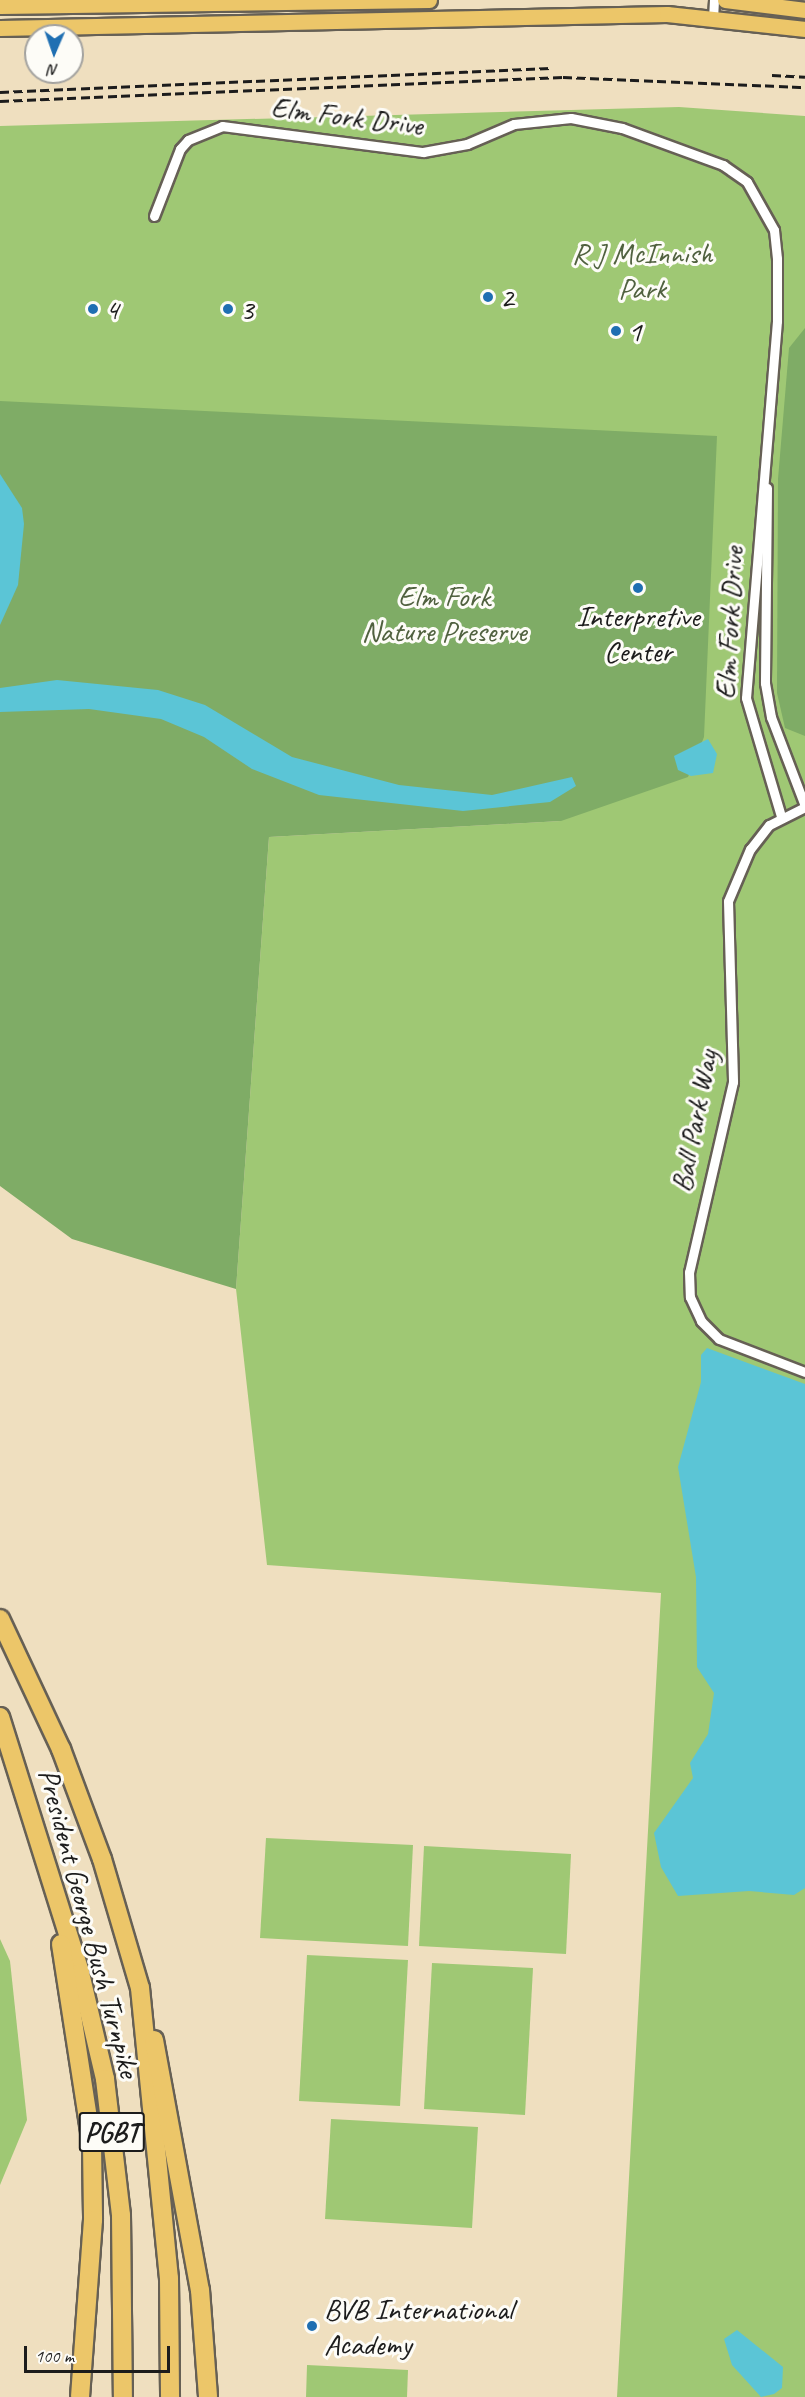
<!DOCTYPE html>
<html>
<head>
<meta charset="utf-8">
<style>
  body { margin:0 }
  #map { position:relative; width:805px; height:2397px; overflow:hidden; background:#efdfbf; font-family:Caveat,sans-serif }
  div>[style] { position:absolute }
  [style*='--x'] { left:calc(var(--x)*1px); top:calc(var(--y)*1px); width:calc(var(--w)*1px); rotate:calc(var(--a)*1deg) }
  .green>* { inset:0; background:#9fc874 }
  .forest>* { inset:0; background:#7fac66 }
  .water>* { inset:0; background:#5bc5d6 }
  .roads { filter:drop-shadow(2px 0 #666055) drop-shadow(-2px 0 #666055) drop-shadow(0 2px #666055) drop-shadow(0 -2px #666055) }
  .street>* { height:9px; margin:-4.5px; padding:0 4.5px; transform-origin:4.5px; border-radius:4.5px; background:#fff }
  .primary>* { height:15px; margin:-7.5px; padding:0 7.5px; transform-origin:7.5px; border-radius:7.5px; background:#ecc669 }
  .highway>* { height:18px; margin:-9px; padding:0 9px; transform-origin:9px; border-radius:9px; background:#ecc669 }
  .rail>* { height:3px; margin-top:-1.5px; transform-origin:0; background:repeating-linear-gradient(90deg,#1c1c1c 0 9px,transparent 0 13.5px) }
  .dots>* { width:16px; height:16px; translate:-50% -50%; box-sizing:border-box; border:3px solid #fdfcf7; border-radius:50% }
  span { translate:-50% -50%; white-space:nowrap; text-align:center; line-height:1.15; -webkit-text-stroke:6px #fdfcf7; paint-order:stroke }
  .shield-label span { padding:2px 4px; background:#fdfcf7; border:2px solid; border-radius:4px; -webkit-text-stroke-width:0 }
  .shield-label { font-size:28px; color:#1c1c1c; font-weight:700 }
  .street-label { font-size:30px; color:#1c1c1c }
  .park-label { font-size:30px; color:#50613f }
  .poi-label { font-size:30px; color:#1c1c1c }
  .left { translate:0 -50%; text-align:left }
  .north { position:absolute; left:24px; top:24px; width:60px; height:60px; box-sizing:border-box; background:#fdfcf7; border:2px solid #a3a29f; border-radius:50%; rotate:182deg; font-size:16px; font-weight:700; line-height:24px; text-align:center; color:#1c1c1c }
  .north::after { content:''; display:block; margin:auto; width:21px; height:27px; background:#1f6fb2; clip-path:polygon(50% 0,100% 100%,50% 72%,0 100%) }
  .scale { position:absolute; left:24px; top:2346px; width:146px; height:27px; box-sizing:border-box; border:3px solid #1c1c1c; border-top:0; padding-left:8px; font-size:18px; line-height:21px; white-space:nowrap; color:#1c1c1c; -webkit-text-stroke:4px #fdfcf7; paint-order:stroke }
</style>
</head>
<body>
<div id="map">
  <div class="green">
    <div style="clip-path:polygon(679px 107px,805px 116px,805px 2397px,617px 2397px,661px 1593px,267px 1565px,236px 1289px,269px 837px,561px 821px,0 685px,0 126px)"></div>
    <div style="clip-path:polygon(266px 1838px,413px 1845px,408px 1946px,260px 1938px)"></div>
    <div style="clip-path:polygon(424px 1846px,571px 1854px,566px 1954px,419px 1946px)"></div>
    <div style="clip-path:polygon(0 1939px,10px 1961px,27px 2120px,0 2185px)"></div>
    <div style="clip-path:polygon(307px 1955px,408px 1960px,400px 2106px,299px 2101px)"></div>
    <div style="clip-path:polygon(432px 1963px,533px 1968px,525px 2115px,424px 2109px)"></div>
    <div style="clip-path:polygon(331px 2119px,478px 2127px,472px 2228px,325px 2219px)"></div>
    <div style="clip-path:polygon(307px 2365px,408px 2370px,407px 2397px,306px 2397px)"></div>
  </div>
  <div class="forest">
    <div style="clip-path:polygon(805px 328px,805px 736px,785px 728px,777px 693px,778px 479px,789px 348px)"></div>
    <div style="clip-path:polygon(0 401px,717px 436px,704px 737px,688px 777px,561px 821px,269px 837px,236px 1289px,72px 1239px,0 1186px)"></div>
  </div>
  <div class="water">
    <div style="clip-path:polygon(0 474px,22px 508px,24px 524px,18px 585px,0 625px)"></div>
    <div style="clip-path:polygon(57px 680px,158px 690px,205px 705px,292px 757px,399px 785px,492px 795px,572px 777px,576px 786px,550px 802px,463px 811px,319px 795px,252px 769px,204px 737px,161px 719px,89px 709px,0 712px,0 688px)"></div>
    <div style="clip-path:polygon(708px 739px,717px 754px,713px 773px,691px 776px,678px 770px,674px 756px)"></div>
    <div style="clip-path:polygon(707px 1348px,805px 1384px,805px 1888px,794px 1895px,749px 1891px,678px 1896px,661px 1867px,654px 1833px,693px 1778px,690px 1763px,708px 1734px,714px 1693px,697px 1667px,696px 1577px,678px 1467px,701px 1382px,701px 1355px)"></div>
    <div style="clip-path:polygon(737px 2330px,783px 2367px,782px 2388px,774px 2394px,761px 2397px,732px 2365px,724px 2339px)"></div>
  </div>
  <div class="roads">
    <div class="street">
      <div style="--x:713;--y:19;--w:19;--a:-87"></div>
      <div style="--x:154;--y:216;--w:72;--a:-68.8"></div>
      <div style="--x:180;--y:149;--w:12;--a:-48"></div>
      <div style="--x:188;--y:140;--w:37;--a:-22"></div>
      <div style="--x:222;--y:126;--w:203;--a:7.4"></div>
      <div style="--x:423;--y:152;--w:45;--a:-10.3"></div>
      <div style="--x:467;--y:144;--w:51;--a:-23.1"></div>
      <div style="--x:514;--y:124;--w:57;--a:-6"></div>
      <div style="--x:571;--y:118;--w:52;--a:11.1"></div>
      <div style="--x:622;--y:128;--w:108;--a:20.1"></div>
      <div style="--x:723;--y:165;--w:29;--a:35"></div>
      <div style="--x:747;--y:182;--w:55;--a:60.6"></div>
      <div style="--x:774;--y:230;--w:29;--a:84"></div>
      <div style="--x:777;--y:259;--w:62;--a:90"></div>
      <div style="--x:777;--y:321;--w:378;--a:94.7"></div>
      <div style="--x:746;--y:698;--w:123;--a:73.5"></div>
      <div style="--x:767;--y:488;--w:195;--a:90.6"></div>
      <div style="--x:765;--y:683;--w:35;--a:80"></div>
      <div style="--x:771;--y:717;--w:95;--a:69.1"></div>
      <div style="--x:805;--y:807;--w:40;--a:153.4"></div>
      <div style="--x:769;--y:825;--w:31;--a:128"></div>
      <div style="--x:750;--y:849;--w:56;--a:112.9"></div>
      <div style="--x:728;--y:901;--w:181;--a:88.4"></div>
      <div style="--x:733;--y:1082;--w:195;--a:103"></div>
      <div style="--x:689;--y:1272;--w:25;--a:88"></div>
      <div style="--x:690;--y:1297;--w:26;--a:65"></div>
      <div style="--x:701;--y:1321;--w:25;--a:45"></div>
      <div style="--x:719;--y:1339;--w:92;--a:21"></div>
    </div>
    <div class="primary">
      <div style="--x:725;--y:0;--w:81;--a:7.1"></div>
      <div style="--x:0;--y:6;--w:429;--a:-0.8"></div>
      <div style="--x:0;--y:28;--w:667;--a:-1.2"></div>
      <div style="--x:667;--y:14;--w:139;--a:6.2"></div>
    </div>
    <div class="highway">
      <div style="--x:0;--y:1619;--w:144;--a:64.9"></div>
      <div style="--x:61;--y:1749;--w:117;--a:69.6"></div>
      <div style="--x:102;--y:1859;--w:134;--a:73.6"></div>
      <div style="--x:140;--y:1988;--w:291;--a:84.3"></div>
      <div style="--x:169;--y:2278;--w:119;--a:89.5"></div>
      <div style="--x:0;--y:1717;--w:268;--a:72.6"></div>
      <div style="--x:80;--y:1973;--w:109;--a:76.7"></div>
      <div style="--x:105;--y:2079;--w:137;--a:83.3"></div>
      <div style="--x:121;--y:2215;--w:182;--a:89.4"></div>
      <div style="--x:61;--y:1944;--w:203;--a:81.2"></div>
      <div style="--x:92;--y:2145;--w:75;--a:89.2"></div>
      <div style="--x:93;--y:2220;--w:177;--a:94.2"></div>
      <div style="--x:154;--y:2040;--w:254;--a:79.6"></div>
      <div style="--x:200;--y:2290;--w:107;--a:85.7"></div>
    </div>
  </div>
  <div class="rail">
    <div style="--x:772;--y:75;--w:33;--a:3"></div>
    <div style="--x:0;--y:92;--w:551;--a:-2.5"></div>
    <div style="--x:0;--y:101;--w:564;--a:-2.44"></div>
    <div style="--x:563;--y:77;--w:242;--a:2.4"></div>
  </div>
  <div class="dots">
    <div style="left:488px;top:297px;background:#1f6fb2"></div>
    <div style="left:93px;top:309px;background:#1f6fb2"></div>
    <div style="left:228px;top:309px;background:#1f6fb2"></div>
    <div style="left:616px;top:331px;background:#1f6fb2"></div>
    <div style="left:638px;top:588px;background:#1f6fb2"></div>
    <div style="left:312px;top:2326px;background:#1f6fb2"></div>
  </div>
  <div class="shield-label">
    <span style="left:112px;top:2132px">PGBT</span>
  </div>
  <div class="street-label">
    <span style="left:347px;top:116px;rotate:7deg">Elm Fork Drive</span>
    <span style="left:729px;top:623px;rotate:-87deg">Elm Fork Drive</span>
    <span style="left:694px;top:1121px;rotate:-79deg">Ball Park Way</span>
    <span style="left:89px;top:1923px;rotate:75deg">President George Bush Turnpike</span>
  </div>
  <div class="park-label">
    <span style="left:642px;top:270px">R J McInnish<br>Park</span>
    <span style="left:444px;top:613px">Elm Fork<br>Nature Preserve</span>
  </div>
  <div class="poi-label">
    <span class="left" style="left:500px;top:297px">2</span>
    <span class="left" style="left:105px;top:309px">4</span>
    <span class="left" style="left:240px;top:309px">3</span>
    <span class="left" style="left:628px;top:331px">1</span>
    <span style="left:638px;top:633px">Interpretive<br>Center</span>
    <span class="left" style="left:324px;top:2326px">BVB International<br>Academy</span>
  </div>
  <div class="north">N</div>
  <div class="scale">100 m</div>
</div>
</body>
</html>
